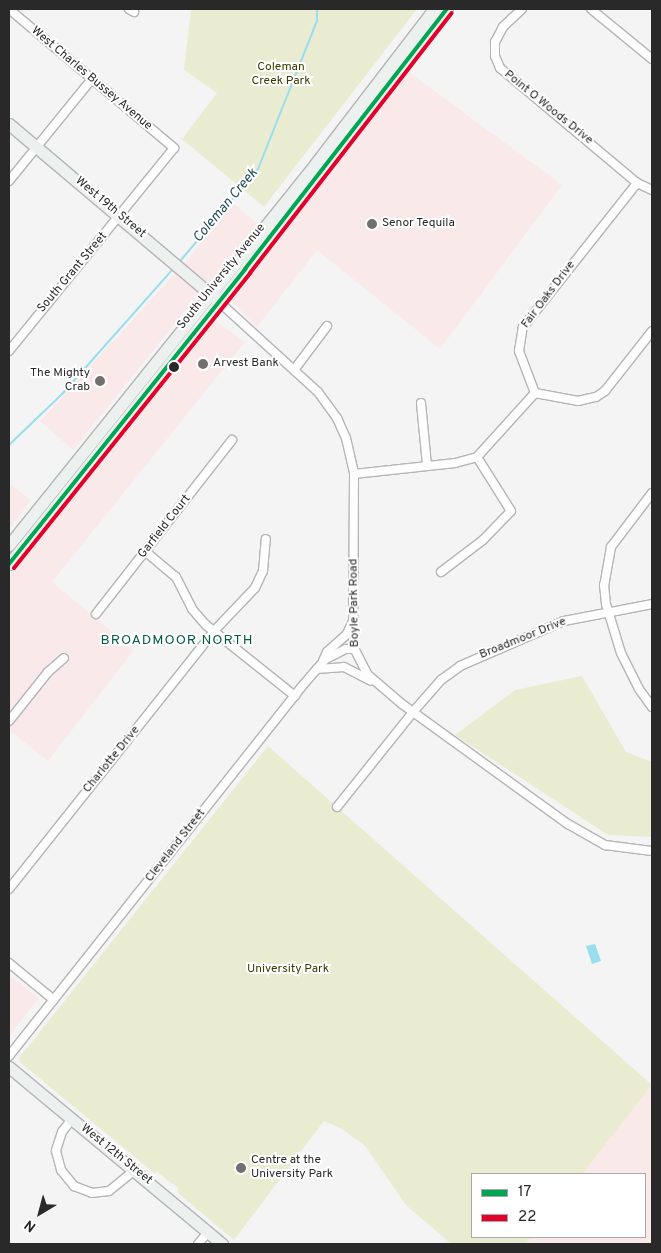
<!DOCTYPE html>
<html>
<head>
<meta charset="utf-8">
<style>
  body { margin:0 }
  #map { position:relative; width:661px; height:1253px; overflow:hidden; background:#f4f4f4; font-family:Overpass,sans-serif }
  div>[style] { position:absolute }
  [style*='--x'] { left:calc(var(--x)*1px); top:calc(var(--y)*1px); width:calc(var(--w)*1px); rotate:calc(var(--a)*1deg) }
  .commercial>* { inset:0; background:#f9eae9 }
  .green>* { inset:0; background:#eaecd2 }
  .water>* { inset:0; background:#98deef }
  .stream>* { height:2px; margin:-1px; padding:0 1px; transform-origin:1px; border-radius:1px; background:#98deef }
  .roads { filter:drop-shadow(1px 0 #b5b5b5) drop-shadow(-1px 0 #b5b5b5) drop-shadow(0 1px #b5b5b5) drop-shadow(0 -1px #b5b5b5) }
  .street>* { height:8px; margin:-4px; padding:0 4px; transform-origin:4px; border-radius:4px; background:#fdfdfd }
  .secondary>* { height:11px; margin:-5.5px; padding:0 5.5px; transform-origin:5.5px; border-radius:5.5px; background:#ecf0ef }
  .bus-1>* { height:4px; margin:-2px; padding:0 2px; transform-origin:2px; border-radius:2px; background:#00a651 }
  .bus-2>* { height:4px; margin:-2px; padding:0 2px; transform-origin:2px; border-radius:2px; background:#e4002b }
  .dots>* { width:14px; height:14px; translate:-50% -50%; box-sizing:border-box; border:2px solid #fff; border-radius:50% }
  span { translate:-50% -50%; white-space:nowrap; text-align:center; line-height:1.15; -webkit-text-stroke:4px #fff; paint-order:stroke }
  .park-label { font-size:12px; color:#383b00 }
  .street-label { font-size:12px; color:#29292a }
  .poi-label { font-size:12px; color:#29292a }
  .left { translate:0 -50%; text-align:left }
  .right { translate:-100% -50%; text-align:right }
  .water-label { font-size:14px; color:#224f5a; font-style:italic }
  .neighbourhood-label { font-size:14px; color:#055a46; letter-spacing:1px }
  .frame { position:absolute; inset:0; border:10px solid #29292a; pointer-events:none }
  .legend { position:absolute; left:471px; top:1173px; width:175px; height:65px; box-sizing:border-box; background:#fff; border:1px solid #a9a9aa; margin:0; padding:6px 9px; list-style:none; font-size:15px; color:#29292a }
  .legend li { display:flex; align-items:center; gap:10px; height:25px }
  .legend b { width:25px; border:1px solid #a9a9aa }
  .north { position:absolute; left:15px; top:1188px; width:50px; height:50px; -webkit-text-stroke:4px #fff; paint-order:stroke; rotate:217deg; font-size:14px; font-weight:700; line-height:20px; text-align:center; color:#29292a }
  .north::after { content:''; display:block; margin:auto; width:18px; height:22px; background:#29292a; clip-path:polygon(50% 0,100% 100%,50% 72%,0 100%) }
</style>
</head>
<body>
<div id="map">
  <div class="commercial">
    <div style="clip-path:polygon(409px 72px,562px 185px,440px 349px,317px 250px,257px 327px,231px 301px)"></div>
    <div style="clip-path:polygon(233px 203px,259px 225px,209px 283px,185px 263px)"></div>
    <div style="clip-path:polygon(179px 269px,198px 288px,198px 295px,73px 450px,40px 421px)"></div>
    <div style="clip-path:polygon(214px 320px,245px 342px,52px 582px,134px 650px,48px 761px,9px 730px,9px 575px)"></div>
    <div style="clip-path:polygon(9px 483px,31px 500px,9px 530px)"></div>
    <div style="clip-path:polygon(9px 975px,39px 998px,9px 1036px)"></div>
    <div style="clip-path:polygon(652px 1085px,652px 1244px,525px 1244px,531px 1237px,645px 1237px,645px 1174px,581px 1174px)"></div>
  </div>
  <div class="green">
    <div style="clip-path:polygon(191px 9px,417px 9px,264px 207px,182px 139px,217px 93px,184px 70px)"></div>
    <div style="clip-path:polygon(582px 676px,626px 752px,652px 762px,652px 837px,608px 835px,455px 735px,515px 690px)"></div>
    <div style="clip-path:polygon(268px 746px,652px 1085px,582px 1174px,472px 1174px,472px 1237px,531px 1237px,525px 1244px,451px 1244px,406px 1205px,365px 1146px,342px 1129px,324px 1121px,234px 1240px,178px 1193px,178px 1188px,157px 1172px,154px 1173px,20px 1062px,19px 1058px)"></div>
  </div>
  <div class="water">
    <div style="clip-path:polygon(595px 944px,601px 961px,592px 964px,586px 946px)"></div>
  </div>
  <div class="stream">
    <div style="--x:181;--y:260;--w:119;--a:-49.8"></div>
    <div style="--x:258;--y:169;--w:159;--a:-68.3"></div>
    <div style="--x:317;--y:21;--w:12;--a:-90"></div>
    <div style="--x:9;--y:445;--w:74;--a:-43.9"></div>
    <div style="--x:62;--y:394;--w:169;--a:-48.4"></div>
  </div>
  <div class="roads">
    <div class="street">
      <div style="--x:9;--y:9;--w:216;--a:40.1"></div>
      <div style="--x:174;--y:148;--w:262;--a:129.1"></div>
      <div style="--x:129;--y:9;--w:6;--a:31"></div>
      <div style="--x:522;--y:9;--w:26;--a:137"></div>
      <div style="--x:503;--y:27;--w:17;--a:118"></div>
      <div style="--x:495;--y:42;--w:14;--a:90"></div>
      <div style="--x:495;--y:56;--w:13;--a:67"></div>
      <div style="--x:500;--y:68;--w:179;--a:40"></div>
      <div style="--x:637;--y:183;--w:17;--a:25"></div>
      <div style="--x:591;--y:9;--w:79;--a:39.3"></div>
      <div style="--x:9;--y:181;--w:132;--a:-50.9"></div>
      <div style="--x:218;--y:301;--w:135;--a:42.3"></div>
      <div style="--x:318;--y:392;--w:32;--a:54"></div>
      <div style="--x:337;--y:418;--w:22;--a:66"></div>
      <div style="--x:346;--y:438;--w:37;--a:77"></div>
      <div style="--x:354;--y:474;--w:172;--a:90.3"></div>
      <div style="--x:353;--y:646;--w:31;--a:63"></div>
      <div style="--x:367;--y:674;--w:46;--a:40.6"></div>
      <div style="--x:402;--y:704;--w:205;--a:35.9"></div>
      <div style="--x:568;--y:824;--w:43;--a:29.6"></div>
      <div style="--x:605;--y:845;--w:47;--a:7.3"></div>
      <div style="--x:294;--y:370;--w:55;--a:-53.1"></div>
      <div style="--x:535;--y:393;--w:45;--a:-110.9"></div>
      <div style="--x:519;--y:351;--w:24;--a:-81"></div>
      <div style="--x:523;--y:327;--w:184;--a:-51.6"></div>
      <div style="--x:535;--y:393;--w:44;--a:10.5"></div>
      <div style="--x:578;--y:401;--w:18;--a:-13"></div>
      <div style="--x:596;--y:397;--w:11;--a:-34"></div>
      <div style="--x:605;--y:391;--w:76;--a:-51.9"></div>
      <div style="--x:421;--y:403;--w:62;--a:84.5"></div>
      <div style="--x:354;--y:474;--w:102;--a:-6.2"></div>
      <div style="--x:455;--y:463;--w:23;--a:-15"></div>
      <div style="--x:477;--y:457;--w:86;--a:-47.8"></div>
      <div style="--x:652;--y:493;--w:68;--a:127.2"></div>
      <div style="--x:611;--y:547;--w:39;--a:100"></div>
      <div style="--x:604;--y:585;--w:19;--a:84"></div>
      <div style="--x:606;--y:604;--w:51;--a:73"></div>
      <div style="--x:621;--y:653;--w:40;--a:63.4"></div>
      <div style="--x:639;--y:689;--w:22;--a:54"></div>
      <div style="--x:146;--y:552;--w:39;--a:40"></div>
      <div style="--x:176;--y:577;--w:36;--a:63"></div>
      <div style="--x:192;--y:609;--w:21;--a:49"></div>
      <div style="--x:206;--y:625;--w:114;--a:38.6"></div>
      <div style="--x:441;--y:572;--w:53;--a:-37.3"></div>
      <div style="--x:483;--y:540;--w:40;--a:-46"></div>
      <div style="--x:511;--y:511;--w:64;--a:-122.2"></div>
      <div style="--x:96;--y:614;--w:221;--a:-52"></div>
      <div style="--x:323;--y:661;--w:10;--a:-66"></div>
      <div style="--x:327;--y:652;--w:27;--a:-42"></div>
      <div style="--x:347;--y:634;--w:12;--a:-66"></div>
      <div style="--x:317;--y:669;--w:27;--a:-4"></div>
      <div style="--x:344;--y:667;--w:30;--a:27"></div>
      <div style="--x:9;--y:721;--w:63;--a:-51.5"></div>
      <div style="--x:48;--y:672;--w:21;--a:-41"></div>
      <div style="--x:337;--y:807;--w:122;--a:-51.3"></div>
      <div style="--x:413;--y:712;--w:43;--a:-48.8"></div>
      <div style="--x:441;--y:680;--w:24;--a:-36"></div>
      <div style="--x:460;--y:666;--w:113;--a:-23.4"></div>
      <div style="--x:564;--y:621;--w:90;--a:-10.9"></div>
      <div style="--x:9;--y:889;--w:330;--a:-51.5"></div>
      <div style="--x:214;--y:631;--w:59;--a:-46.4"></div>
      <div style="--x:255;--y:588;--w:19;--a:-65"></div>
      <div style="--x:263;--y:571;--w:32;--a:-85"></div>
      <div style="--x:9;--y:963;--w:58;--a:39.4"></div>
      <div style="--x:9;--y:1056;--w:473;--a:-51.6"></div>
      <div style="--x:303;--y:685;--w:35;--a:-49"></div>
      <div style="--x:326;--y:659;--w:22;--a:-27"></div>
      <div style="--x:346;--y:649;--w:8;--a:0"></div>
      <div style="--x:72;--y:1119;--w:16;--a:128"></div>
      <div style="--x:62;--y:1132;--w:20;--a:108"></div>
      <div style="--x:56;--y:1151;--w:20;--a:75"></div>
      <div style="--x:61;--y:1170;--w:21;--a:51"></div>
      <div style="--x:74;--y:1186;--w:19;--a:21"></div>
      <div style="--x:92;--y:1193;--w:17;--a:-7"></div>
      <div style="--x:109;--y:1191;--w:32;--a:-39"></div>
      <div style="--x:198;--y:1244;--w:16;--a:-50"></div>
    </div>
    <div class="secondary">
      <div style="--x:9;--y:124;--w:270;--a:40.2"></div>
      <div style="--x:9;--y:545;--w:489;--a:-51.2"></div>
      <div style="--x:315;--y:164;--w:195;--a:-52.5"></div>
      <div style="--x:9;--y:564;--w:378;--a:-51.3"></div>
      <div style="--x:245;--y:269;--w:329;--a:-52.2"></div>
      <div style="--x:9;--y:1067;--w:277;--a:39.7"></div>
    </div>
  </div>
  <div class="bus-1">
    <div style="--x:9;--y:564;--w:378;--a:-51.3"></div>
    <div style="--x:245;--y:269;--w:329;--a:-52.2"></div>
  </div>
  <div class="bus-2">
    <div style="--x:14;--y:568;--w:378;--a:-51.3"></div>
    <div style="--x:250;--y:273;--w:329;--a:-52.2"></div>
  </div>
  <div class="dots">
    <div style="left:372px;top:224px;background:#707071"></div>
    <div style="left:203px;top:364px;background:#707071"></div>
    <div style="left:174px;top:367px;background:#29292a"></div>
    <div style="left:100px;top:381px;background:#707071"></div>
    <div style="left:241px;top:1168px;background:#707071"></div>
  </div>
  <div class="park-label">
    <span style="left:281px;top:75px">Coleman<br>Creek Park</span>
    <span style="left:288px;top:970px">University Park</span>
  </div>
  <div class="street-label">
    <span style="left:91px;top:79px;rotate:40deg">West Charles Bussey Avenue</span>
    <span style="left:548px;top:108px;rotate:39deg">Point O Woods Drive</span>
    <span style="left:110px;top:208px;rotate:40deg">West 19th Street</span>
    <span style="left:73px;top:273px;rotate:-50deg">South Grant Street</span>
    <span style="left:222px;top:277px;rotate:-51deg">South University Avenue</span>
    <span style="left:549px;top:295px;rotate:-53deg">Fair Oaks Drive</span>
    <span style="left:165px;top:527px;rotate:-52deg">Garfield Court</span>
    <span style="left:355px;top:603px;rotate:-91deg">Boyle Park Road</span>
    <span style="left:523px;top:639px;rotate:-22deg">Broadmoor Drive</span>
    <span style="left:112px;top:760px;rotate:-51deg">Charlotte Drive</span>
    <span style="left:176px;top:846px;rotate:-52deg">Cleveland Street</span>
    <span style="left:116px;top:1155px;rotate:39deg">West 12th Street</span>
  </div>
  <div class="poi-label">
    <span class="left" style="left:382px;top:224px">Senor Tequila</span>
    <span class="left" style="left:213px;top:364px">Arvest Bank</span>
    <span class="right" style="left:90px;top:381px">The Mighty<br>Crab</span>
    <span class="left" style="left:251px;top:1168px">Centre at the<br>University Park</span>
  </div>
  <div class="water-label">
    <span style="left:226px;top:206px;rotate:-50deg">Coleman Creek</span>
  </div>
  <div class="neighbourhood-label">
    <span style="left:177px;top:641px">BROADMOOR NORTH</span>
  </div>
  <div class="frame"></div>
  <ul class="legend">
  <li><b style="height:6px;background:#00a651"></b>17</li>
  <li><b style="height:6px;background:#e4002b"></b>22</li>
  </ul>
  <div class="north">N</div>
</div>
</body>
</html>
